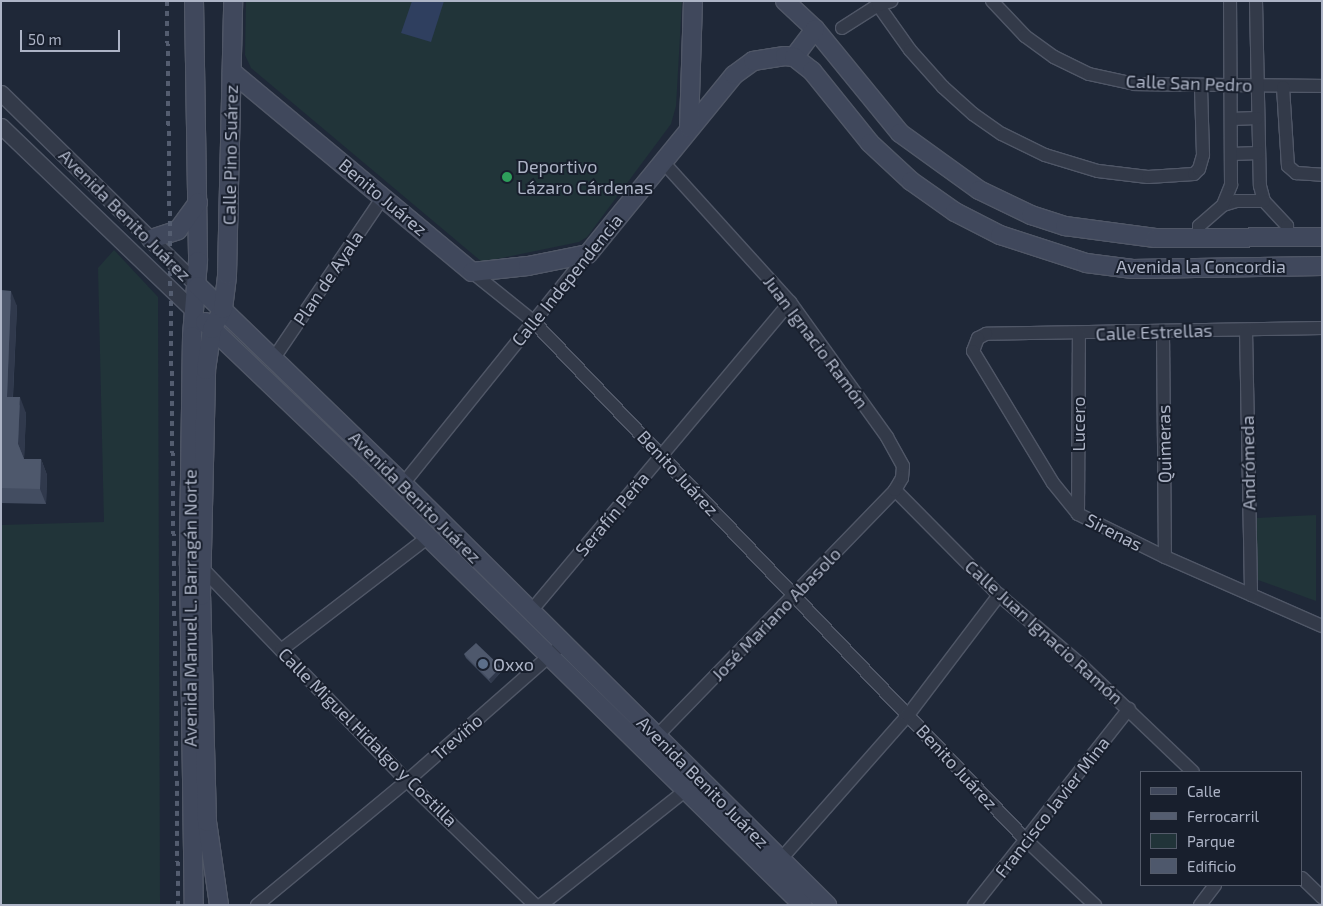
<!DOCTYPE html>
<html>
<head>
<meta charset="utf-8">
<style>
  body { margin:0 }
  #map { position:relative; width:1323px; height:906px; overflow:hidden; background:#1f2838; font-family:"Exo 2",sans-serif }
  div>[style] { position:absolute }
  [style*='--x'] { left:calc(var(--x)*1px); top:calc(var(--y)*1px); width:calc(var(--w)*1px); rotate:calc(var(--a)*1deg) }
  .green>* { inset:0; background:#213439 }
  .water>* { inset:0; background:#2f3f5f }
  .roads { filter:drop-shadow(1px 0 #505767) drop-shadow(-1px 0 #505767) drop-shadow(0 1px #505767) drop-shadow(0 -1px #505767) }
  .minor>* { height:12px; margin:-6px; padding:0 6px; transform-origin:6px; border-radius:6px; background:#333a49 }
  .tertiary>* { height:15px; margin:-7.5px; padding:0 7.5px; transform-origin:7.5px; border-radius:7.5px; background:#333a49 }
  .secondary>* { height:18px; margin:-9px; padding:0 9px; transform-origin:9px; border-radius:9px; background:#40485c }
  .rail>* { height:4px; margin-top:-2px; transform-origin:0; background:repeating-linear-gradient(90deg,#545d70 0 5px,transparent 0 10px) }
  .wall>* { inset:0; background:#434d61 }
  .shaded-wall>* { inset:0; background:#30394c }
  .building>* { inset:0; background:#4e586c }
  .dots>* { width:14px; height:14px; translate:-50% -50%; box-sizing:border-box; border:2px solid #181f2d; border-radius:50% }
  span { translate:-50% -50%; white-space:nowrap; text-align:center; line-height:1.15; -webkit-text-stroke:4px #181f2d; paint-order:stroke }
  .street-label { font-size:18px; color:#adb4c6 }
  .poi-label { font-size:18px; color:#adb4c6 }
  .left { translate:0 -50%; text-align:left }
  .frame { position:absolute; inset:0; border:2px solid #adb4c6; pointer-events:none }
  .legend { position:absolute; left:1140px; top:771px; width:162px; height:115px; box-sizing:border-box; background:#181f2d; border:1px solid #545b6a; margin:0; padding:6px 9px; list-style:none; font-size:15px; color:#adb4c6 }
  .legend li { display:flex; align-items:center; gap:10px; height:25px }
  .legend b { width:25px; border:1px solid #545b6a }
  .scale { position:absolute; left:20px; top:30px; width:100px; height:22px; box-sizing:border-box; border:2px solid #adb4c6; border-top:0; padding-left:6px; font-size:15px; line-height:18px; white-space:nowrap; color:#adb4c6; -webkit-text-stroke:4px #181f2d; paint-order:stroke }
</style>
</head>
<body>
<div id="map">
  <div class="green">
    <div style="clip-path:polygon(246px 1px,682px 1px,676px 106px,671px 124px,587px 237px,579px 242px,482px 262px,251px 68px,245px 55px)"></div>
    <div style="clip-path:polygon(114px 250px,158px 297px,160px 905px,1px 905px,1px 525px,104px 522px,98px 268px)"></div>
    <div style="clip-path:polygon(1316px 515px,1316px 601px,1258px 580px,1256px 518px)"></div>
  </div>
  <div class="water">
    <div style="clip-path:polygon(412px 1px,444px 1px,431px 42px,401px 33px)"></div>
  </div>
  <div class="roads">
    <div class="minor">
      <div style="--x:992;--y:1;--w:48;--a:46.7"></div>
      <div style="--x:1025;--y:36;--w:36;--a:36"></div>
      <div style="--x:1054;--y:57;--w:39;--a:26"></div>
      <div style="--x:1089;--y:74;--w:47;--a:12.3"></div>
      <div style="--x:1135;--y:84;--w:187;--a:0.6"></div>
      <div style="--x:1256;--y:1;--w:185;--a:88.8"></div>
      <div style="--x:1260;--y:186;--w:16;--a:75"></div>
      <div style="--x:1264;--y:201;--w:34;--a:47"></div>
      <div style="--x:1287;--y:226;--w:11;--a:90"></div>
      <div style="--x:878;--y:5;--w:55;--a:54.6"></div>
      <div style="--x:910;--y:50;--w:50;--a:48.3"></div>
      <div style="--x:943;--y:87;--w:40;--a:42"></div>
      <div style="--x:973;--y:114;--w:35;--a:35"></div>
      <div style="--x:1002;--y:134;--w:48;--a:26"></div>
      <div style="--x:1045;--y:155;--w:55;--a:16.8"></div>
      <div style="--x:1098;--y:171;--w:50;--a:6.8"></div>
      <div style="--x:1148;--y:177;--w:46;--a:-3.7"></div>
      <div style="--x:1194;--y:174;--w:7;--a:-45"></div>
      <div style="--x:1199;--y:169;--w:15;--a:-74"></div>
      <div style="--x:1203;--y:155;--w:69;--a:-91.7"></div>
      <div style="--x:842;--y:28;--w:43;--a:-32.6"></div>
      <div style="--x:878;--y:5;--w:14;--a:-17"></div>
      <div style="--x:1283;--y:87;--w:79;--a:86.4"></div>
      <div style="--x:1288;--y:166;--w:11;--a:41"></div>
      <div style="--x:1296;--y:173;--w:26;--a:4"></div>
      <div style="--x:1231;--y:119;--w:26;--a:-2"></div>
      <div style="--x:1231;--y:154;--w:28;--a:-2"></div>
      <div style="--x:1223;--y:205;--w:14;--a:-17"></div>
      <div style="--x:1236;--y:201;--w:28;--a:0"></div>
      <div style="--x:1199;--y:239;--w:13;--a:-90"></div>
      <div style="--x:1199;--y:226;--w:32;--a:-41"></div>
      <div style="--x:1223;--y:205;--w:22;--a:-68"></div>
      <div style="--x:1231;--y:185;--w:184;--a:-90.3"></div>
      <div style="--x:472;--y:272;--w:78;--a:38.8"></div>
      <div style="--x:533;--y:321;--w:716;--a:46.47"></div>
      <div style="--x:1026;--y:840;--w:95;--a:43.3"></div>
      <div style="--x:1322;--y:328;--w:336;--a:179"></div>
      <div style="--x:986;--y:334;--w:9;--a:153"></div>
      <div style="--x:978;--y:338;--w:14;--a:111"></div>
      <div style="--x:973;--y:351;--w:154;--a:58.8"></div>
      <div style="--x:1053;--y:483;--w:40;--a:51"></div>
      <div style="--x:1078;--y:514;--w:97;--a:26.3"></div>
      <div style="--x:1165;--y:557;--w:171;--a:23.7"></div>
      <div style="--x:1246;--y:330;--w:265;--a:88.9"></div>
      <div style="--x:1163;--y:332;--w:225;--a:89.5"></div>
      <div style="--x:274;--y:358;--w:194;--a:-55.9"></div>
      <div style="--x:403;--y:484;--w:295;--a:-51.2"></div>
      <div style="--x:895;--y:490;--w:148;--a:45.3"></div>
      <div style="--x:999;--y:595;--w:106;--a:40.4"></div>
      <div style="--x:1080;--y:664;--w:156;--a:43.7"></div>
      <div style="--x:1078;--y:514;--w:180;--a:-89.7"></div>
      <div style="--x:202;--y:568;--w:296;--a:46.1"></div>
      <div style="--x:407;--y:781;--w:178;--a:44.1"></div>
      <div style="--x:531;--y:611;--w:403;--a:-50"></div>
      <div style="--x:281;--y:650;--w:185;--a:-37.5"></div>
      <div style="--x:656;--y:737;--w:344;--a:-45.9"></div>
      <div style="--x:895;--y:490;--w:14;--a:-60"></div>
      <div style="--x:902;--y:478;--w:12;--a:-85"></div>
      <div style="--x:903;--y:466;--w:33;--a:-119"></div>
      <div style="--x:887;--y:437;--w:166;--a:-125.7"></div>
      <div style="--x:790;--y:302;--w:190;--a:-132.2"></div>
      <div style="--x:781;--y:859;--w:192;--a:-48.6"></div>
      <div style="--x:908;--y:715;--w:151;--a:-52.8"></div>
      <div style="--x:1302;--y:878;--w:28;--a:44"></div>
      <div style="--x:257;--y:905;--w:195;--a:-39.6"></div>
      <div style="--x:407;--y:781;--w:208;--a:-41.3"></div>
      <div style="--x:541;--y:905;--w:185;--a:-38.4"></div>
      <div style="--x:974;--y:905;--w:250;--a:-51.7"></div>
      <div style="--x:1200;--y:905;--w:25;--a:-53"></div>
    </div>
    <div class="tertiary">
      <div style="--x:1;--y:93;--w:276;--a:44.4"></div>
      <div style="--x:1;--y:126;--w:267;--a:43.8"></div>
    </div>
    <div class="secondary">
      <div style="--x:194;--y:1;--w:260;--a:89.1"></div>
      <div style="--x:198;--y:261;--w:75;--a:94.6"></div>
      <div style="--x:192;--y:336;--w:229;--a:90.8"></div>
      <div style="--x:189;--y:565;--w:340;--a:89.2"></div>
      <div style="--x:785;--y:1;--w:41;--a:43"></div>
      <div style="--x:815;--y:29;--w:134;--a:50.7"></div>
      <div style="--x:900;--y:133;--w:97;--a:35.8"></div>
      <div style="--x:979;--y:190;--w:58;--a:25.7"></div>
      <div style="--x:1031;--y:215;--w:36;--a:18"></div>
      <div style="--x:1065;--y:226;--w:91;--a:7.6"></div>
      <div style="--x:1155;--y:238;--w:167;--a:-0.3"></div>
      <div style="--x:794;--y:57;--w:35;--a:-53"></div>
      <div style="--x:232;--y:72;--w:312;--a:39.8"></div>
      <div style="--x:472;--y:272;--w:56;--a:-6.1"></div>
      <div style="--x:528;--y:266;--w:61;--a:-11.3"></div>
      <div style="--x:588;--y:254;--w:231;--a:-50.8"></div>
      <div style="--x:734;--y:75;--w:24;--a:-36"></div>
      <div style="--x:753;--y:61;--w:32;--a:-9"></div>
      <div style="--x:785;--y:56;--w:9;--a:6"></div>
      <div style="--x:794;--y:57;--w:23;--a:38"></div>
      <div style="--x:812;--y:71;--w:92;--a:51.1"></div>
      <div style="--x:870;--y:143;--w:56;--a:42.8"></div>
      <div style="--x:911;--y:181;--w:54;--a:35.2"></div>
      <div style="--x:955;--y:212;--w:51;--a:27.1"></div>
      <div style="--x:1000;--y:235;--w:90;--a:18"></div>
      <div style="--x:1086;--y:263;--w:47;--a:7.3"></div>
      <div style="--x:1133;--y:269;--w:189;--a:-0.9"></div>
      <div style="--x:689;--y:128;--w:127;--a:-88.2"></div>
      <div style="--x:151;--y:239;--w:28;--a:-18"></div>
      <div style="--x:178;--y:230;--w:34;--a:-54"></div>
      <div style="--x:198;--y:286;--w:285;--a:44"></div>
      <div style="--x:403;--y:484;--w:598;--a:44.8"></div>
      <div style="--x:205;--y:322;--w:223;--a:43.7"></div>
      <div style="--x:366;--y:476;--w:612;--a:44.47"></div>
      <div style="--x:219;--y:905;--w:84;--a:-98.2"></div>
      <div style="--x:207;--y:822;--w:226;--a:-91.5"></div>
      <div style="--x:201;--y:596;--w:226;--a:-88.7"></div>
      <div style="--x:206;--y:370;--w:41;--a:-81.7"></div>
      <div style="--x:212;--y:329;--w:23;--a:-61"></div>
      <div style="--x:223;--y:309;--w:34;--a:-83"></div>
      <div style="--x:227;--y:275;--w:274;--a:-88.7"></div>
    </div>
  </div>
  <div class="rail">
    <div style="--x:167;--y:1;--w:904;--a:89.3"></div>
  </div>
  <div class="wall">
    <div style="clip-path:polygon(1px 290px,17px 306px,13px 397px,26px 413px,24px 459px,41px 459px,47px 475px,46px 504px,1px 503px)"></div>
    <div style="clip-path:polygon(464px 654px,501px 667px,502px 671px,491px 683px,466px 658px)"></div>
  </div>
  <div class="shaded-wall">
    <div style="clip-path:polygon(11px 291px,17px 306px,12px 412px,7px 397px)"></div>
    <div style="clip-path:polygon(20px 397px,26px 413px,24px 459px,18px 444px)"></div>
    <div style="clip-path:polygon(41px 459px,47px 475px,46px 504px,40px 489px)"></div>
    <div style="clip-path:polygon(501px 667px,502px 671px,491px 683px,489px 679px)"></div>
  </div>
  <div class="building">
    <div style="clip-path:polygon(1px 290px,11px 291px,7px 397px,20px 397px,18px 444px,24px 459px,41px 459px,40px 489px,1px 488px)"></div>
    <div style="clip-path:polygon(476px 643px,501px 667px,489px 679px,464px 654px)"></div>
  </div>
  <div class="dots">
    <div style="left:507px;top:177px;background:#2e9e5b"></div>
    <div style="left:483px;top:664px;background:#5c6f8a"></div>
  </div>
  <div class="street-label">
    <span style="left:1189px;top:83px;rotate:2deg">Calle San Pedro</span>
    <span style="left:230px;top:155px;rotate:-89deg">Calle Pino Suárez</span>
    <span style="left:383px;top:197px;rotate:40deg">Benito Juárez</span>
    <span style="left:125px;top:215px;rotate:45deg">Avenida Benito Juárez</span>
    <span style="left:1201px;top:266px">Avenida la Concordia</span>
    <span style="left:328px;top:278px;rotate:-56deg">Plan de Ayala</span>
    <span style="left:567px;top:280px;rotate:-51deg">Calle Independencia</span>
    <span style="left:1154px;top:332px;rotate:-2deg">Calle Estrellas</span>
    <span style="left:816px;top:342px;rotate:53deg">Juan Ignacio Ramón</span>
    <span style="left:1078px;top:424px;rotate:-90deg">Lucero</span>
    <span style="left:1164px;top:444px;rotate:-91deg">Quimeras</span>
    <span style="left:1248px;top:463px;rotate:-91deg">Andrómeda</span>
    <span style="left:678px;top:473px;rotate:47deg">Benito Juárez</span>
    <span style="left:415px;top:497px;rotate:45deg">Avenida Benito Juárez</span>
    <span style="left:612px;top:514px;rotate:-50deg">Serafín Peña</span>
    <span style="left:1114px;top:532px;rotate:27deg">Sirenas</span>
    <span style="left:190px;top:608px;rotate:-90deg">Avenida Manuel L. Barragán Norte</span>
    <span style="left:776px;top:614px;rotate:-46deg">José Mariano Abasolo</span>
    <span style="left:1044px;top:632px;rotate:42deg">Calle Juan Ignacio Ramón</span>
    <span style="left:368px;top:737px;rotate:45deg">Calle Miguel Hidalgo y Costilla</span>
    <span style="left:457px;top:737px;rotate:-41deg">Treviño</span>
    <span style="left:957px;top:767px;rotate:47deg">Benito Juárez</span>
    <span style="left:703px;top:782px;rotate:45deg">Avenida Benito Juárez</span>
    <span style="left:1052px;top:807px;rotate:-52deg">Francisco Javier Mina</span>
  </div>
  <div class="poi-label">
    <span class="left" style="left:517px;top:177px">Deportivo<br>Lázaro Cárdenas</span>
    <span class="left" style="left:493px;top:664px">Oxxo</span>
  </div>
  <div class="frame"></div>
  <ul class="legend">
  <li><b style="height:6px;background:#40485c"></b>Calle</li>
  <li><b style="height:6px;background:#545d70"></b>Ferrocarril</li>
  <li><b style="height:14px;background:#213439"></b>Parque</li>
  <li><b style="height:14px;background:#4e586c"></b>Edificio</li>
  </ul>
  <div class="scale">50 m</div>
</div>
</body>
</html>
